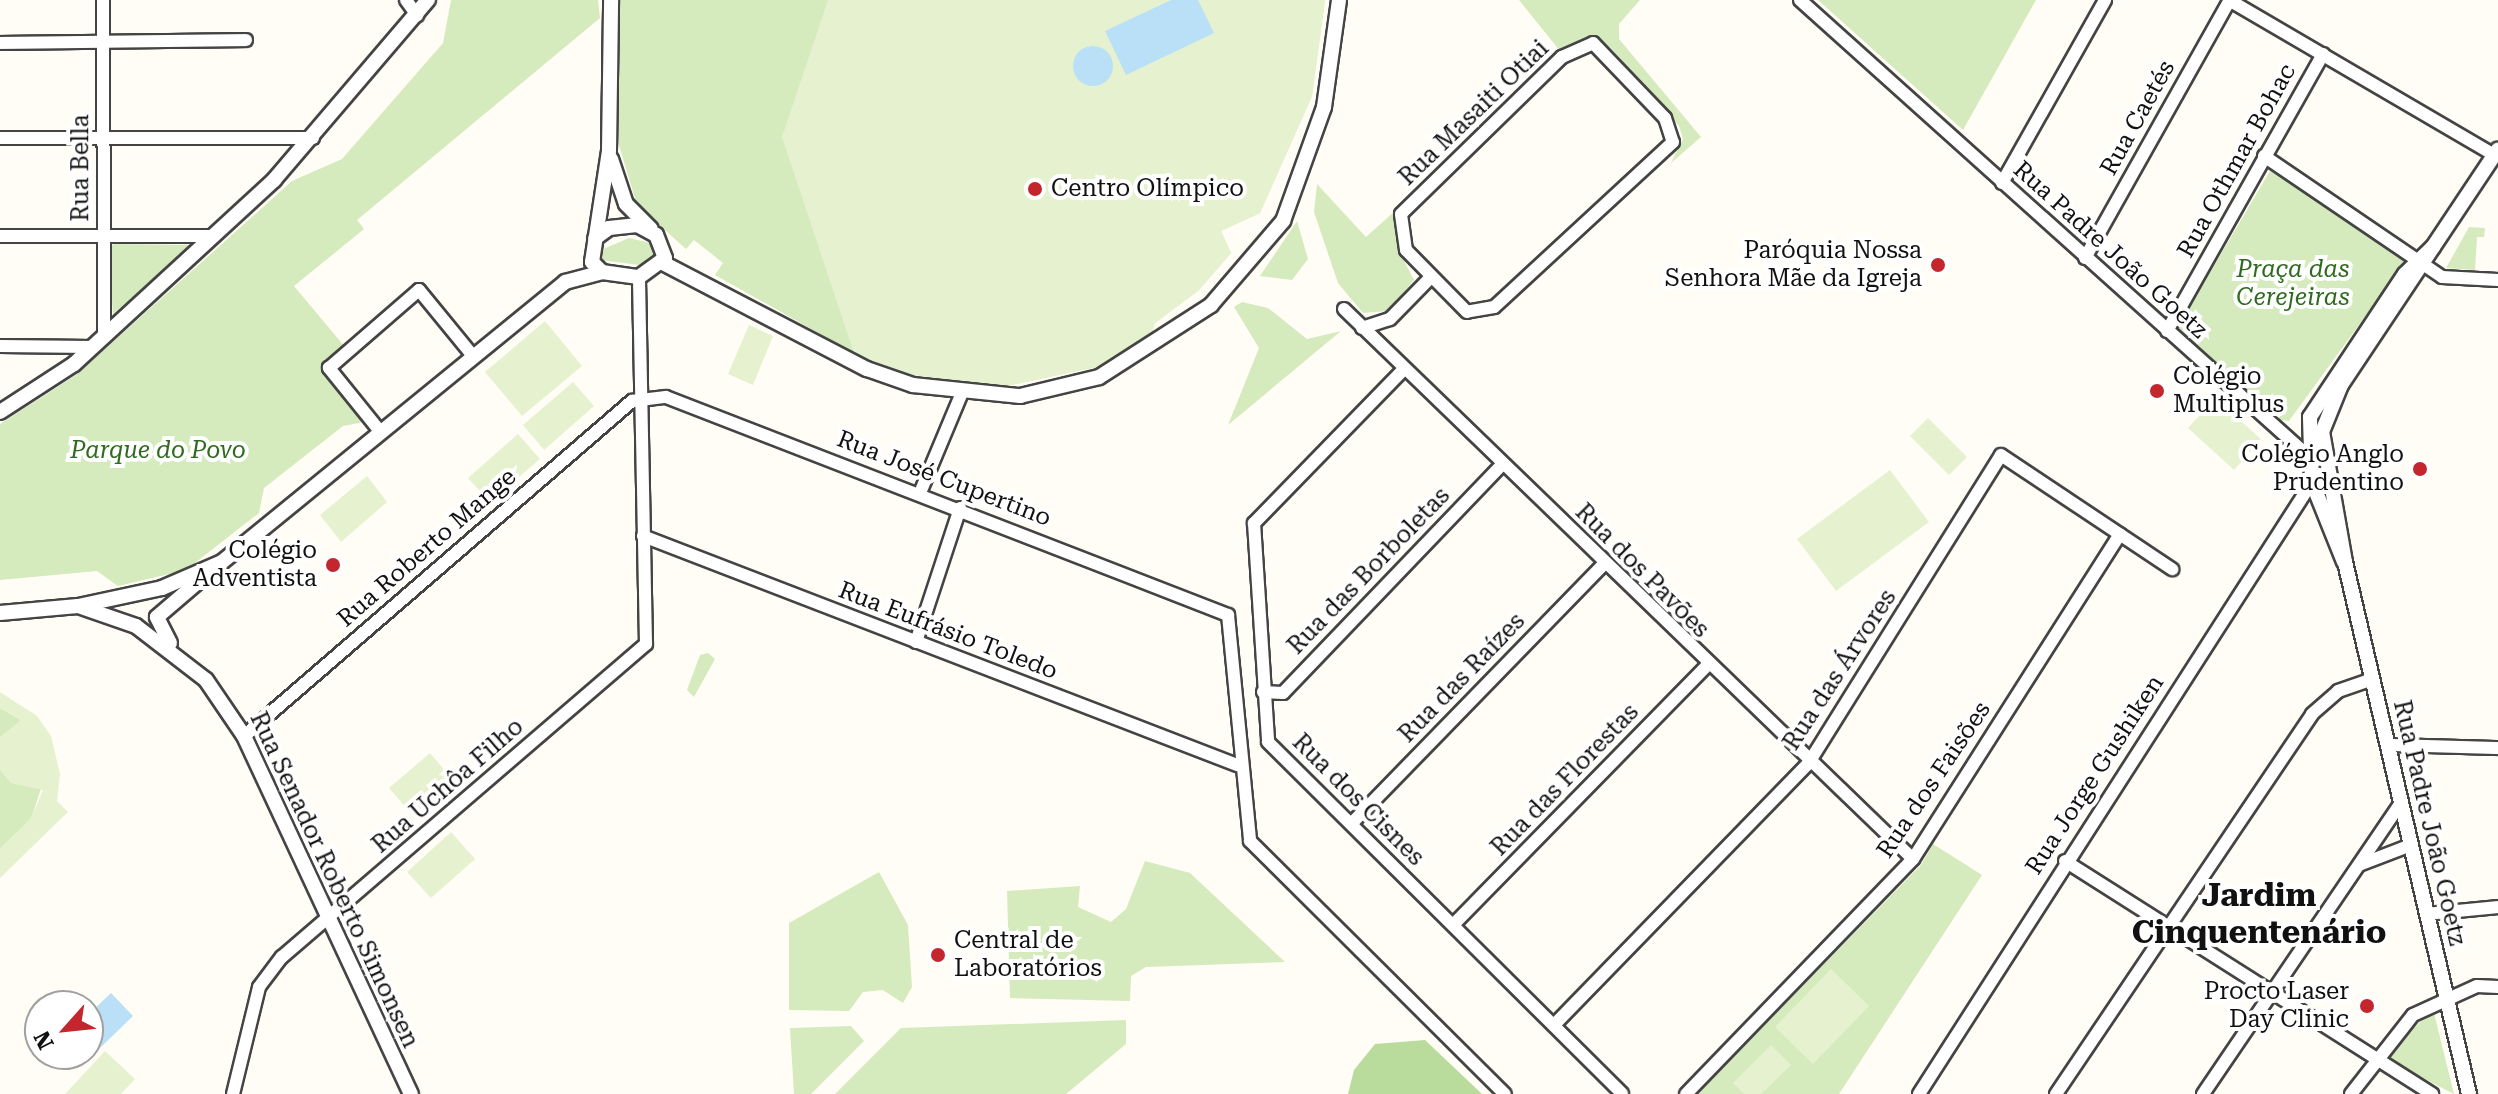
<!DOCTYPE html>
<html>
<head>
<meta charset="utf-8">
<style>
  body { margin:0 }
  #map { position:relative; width:2498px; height:1094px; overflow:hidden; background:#fffdf5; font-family:"Roboto Serif",serif }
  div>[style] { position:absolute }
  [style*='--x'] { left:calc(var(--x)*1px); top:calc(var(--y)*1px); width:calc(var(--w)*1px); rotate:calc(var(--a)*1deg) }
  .green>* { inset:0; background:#d5ebbd }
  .forest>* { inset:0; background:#b9dc9c }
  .pitch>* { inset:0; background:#e6f2cf }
  .water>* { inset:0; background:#b9e0f7 }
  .round { border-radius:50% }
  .roads { filter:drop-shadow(2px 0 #444) drop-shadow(-2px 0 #444) drop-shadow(0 2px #444) drop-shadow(0 -2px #444) }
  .minor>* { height:12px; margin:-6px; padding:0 6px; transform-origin:6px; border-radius:6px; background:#fff }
  .tertiary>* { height:14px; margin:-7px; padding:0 7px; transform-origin:7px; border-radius:7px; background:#fff }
  .dots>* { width:22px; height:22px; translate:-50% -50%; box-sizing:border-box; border:4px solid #fff; border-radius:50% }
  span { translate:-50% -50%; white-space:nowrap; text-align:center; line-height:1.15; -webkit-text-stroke:8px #fff; paint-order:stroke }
  .street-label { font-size:24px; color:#111 }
  .poi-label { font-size:24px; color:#111 }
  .left { translate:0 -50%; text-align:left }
  .right { translate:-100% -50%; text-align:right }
  .park-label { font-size:24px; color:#2f6b1f; font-style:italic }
  .district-label { font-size:32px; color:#111; font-weight:700 }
  .north { position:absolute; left:24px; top:990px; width:80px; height:80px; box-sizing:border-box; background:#fff; border:2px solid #a0a0a0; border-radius:50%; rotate:243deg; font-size:22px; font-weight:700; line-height:32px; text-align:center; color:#111 }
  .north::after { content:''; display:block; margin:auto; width:28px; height:36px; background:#c4262e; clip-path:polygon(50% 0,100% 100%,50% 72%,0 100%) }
</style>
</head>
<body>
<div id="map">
  <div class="green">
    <div style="clip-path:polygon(451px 0,598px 0,600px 18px,357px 220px,364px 229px,294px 286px,345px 347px,321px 368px,364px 422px,343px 426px,264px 488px,259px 513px,186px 570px,118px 586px,97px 571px,0 580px,0 424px,76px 375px,292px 181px,342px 159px,443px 43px)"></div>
    <div style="clip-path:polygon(620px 0,1325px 0,1312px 96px,1260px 213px,1221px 231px,1231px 253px,1199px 290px,1155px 323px,1151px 336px,1101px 366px,1006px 386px,906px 374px,854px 353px,715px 275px,723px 263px,694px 240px,686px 249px,637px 205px,618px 142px)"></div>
    <div style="clip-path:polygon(1519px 0,1640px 0,1619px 24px,1619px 39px,1701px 137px,1671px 163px,1683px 139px,1679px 126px,1610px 47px,1584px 38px,1560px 51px)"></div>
    <div style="clip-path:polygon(1818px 0,2036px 0,1963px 130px)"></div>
    <div style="clip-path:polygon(2270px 171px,2409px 256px,2289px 421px,2275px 419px,2176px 330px)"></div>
    <div style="clip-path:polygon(1317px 184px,1366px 237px,1396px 210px,1400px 253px,1414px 280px,1388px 311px,1363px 313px,1338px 283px,1314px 212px)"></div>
    <div style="clip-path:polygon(1297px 221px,1308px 259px,1292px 280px,1260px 276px)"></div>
    <div style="clip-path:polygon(2469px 227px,2485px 228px,2484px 237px,2477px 237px,2475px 270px,2446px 268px)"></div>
    <div style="clip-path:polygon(629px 238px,650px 243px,656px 256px,639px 265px,601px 260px,601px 250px)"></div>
    <div style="clip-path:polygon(114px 244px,193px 245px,113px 314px,108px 248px)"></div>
    <div style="clip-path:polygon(1242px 302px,1268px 308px,1307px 339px,1341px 331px,1228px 425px,1259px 348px,1234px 307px)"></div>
    <div style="clip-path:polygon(708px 653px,715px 659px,694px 697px,687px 690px,700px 655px)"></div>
    <div style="clip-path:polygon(0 708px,21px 720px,46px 773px,31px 819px,0 849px)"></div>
    <div style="clip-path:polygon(1933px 844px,1982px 875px,1839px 1094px,1697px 1094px,1921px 865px)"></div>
    <div style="clip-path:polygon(1145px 861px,1190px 873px,1285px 962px,1146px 967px,1131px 976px,1130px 1001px,1010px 998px,1007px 891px,1080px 886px,1078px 907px,1111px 922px,1126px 909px)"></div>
    <div style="clip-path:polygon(879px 872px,908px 925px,912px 987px,903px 1003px,883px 990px,863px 992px,849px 1011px,789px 1010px,789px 923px)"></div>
    <div style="clip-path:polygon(2433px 1009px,2454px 1094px,2384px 1058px)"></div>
    <div style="clip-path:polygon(1126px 1020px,1126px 1044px,1066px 1094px,835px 1094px,901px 1028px)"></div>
    <div style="clip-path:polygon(851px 1026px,864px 1041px,811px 1094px,794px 1094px,790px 1028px)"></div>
  </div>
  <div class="forest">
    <div style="clip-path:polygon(1425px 1040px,1482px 1094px,1348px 1094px,1354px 1070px,1375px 1044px)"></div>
  </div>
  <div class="pitch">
    <div style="clip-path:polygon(828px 0,1325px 0,1312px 96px,1260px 213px,1221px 231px,1231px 253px,1199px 290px,1155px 323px,1151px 336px,1101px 366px,1006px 386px,906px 374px,854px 353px,782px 137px)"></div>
    <div style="clip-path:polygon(545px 321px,582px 366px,522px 416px,485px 372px)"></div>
    <div style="clip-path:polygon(749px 325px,773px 336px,753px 385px,728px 374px)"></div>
    <div style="clip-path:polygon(573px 382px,594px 406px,544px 450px,523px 425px)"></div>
    <div style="clip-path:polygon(2215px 398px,2261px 439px,2234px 470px,2188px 428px)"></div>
    <div style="clip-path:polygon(1928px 418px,1967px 457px,1949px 475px,1910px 436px)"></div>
    <div style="clip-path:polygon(518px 434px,540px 459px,490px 502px,468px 478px)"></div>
    <div style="clip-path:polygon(1890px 470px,1929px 522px,1836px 591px,1797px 539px)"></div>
    <div style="clip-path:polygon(367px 476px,387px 502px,341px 542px,320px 515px)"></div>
    <div style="clip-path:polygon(0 692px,37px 716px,51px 736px,60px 774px,57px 801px,68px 812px,0 878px,0 849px,31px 818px,43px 790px,11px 783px,0 770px,0 737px,21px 720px,0 708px)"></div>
    <div style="clip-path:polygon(430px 753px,454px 781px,413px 816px,389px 788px)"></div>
    <div style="clip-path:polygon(451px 832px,475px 859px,431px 898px,407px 872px)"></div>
    <div style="clip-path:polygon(1831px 969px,1869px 1006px,1813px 1064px,1775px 1027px)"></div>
    <div style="clip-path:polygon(1771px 1045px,1791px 1065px,1761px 1094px,1744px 1094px,1733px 1083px)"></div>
    <div style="clip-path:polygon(105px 1051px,135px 1079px,121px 1094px,65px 1094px)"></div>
  </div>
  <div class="water">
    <div style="clip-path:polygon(1171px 0,1198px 0,1214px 33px,1126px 75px,1105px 31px)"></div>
    <div class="round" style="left:1073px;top:46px;width:40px;height:40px"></div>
    <div style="clip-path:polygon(111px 993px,133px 1016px,99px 1049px,88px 1038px,88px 1015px)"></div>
  </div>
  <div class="roads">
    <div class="minor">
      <div style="--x:103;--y:0;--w:336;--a:89.8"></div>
      <div style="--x:406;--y:0;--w:19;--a:54"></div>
      <div style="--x:1800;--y:0;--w:683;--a:41.91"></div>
      <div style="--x:2229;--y:0;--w:307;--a:30.3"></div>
      <div style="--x:0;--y:43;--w:246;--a:-0.7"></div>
      <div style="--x:1593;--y:43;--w:104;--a:46.2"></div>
      <div style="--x:1665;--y:118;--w:25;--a:72"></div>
      <div style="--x:1673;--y:142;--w:243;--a:137.3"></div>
      <div style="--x:1494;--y:307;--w:27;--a:170"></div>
      <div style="--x:1467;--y:312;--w:87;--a:-134.5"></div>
      <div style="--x:1406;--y:250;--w:36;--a:-98"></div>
      <div style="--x:1401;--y:214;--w:225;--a:-44.3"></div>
      <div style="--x:1562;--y:57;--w:34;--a:-24"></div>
      <div style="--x:0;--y:138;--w:313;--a:0"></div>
      <div style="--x:2264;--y:156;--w:215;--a:34.2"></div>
      <div style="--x:2442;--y:277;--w:56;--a:3.1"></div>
      <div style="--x:2002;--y:183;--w:210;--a:-60.6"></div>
      <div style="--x:0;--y:236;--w:214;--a:0"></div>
      <div style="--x:2085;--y:258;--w:296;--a:-60.7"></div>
      <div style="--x:1344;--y:309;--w:791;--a:44.03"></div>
      <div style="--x:1362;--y:328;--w:29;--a:-18"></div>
      <div style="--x:1390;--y:319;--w:59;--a:-45.7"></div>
      <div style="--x:2167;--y:331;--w:318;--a:-60.6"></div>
      <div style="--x:0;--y:346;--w:92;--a:0.6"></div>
      <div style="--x:1403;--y:370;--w:214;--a:134.2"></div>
      <div style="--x:1254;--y:523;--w:219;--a:86.3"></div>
      <div style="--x:1268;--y:742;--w:499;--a:44.8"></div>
      <div style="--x:379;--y:430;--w:80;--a:-128.9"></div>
      <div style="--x:329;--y:368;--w:119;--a:-40.9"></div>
      <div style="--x:419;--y:290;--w:85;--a:50.7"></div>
      <div style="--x:920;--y:493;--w:106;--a:-67.3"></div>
      <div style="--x:643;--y:536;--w:637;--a:21.08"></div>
      <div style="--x:916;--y:642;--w:141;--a:-71.8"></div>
      <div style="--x:1263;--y:692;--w:20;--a:3"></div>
      <div style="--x:1283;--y:693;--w:316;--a:-46.2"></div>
      <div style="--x:244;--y:736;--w:513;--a:-40.81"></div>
      <div style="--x:632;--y:401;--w:34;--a:-7"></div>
      <div style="--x:666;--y:397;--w:603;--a:21.2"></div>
      <div style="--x:1228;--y:615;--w:227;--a:84.4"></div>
      <div style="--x:1250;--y:841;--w:359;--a:44.8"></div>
      <div style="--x:2389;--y:745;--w:109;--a:1.6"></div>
      <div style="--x:1352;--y:823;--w:361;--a:-45.8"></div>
      <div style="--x:2065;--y:861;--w:435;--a:32.4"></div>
      <div style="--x:2359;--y:865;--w:56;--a:-21"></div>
      <div style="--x:2427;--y:914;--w:71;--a:-5.6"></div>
      <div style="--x:1453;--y:925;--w:363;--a:-45.6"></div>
      <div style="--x:1554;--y:1025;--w:364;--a:-45.8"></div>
      <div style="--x:1808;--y:764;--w:364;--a:-58"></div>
      <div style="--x:2001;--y:455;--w:206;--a:33.7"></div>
      <div style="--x:233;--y:1094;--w:110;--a:-76.3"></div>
      <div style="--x:259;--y:987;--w:38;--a:-53"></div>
      <div style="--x:282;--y:957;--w:480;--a:-40.7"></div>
      <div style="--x:646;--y:644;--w:367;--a:-91.1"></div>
      <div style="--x:1686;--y:1094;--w:327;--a:-46"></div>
      <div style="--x:1913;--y:859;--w:385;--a:-57.5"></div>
      <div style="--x:1919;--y:1094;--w:727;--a:-57.29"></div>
      <div style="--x:2056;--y:1094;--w:458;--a:-56"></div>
      <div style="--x:2312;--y:714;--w:35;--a:-41"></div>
      <div style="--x:2338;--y:691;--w:36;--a:-19"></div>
      <div style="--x:2203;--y:1094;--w:352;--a:-55.8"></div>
      <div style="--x:2351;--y:1094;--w:100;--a:-51.9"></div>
      <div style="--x:2413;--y:1015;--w:70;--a:-24.4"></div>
      <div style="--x:2477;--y:986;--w:21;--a:3"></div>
    </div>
    <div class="tertiary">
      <div style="--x:611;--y:159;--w:47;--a:71.6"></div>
      <div style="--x:626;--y:204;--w:35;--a:45"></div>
      <div style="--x:663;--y:263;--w:230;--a:27.5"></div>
      <div style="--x:867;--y:369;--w:49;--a:19.2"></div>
      <div style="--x:913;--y:385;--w:108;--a:5.9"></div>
      <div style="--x:1020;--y:396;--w:81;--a:-13.5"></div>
      <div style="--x:1099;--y:377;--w:133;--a:-32.7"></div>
      <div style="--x:1211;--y:305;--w:111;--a:-49.4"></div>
      <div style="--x:1283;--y:221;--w:121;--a:-70.2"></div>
      <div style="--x:1324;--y:107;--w:108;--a:-82"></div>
      <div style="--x:602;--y:272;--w:14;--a:-135"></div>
      <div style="--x:592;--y:262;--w:112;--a:-81.3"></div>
      <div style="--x:609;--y:151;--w:151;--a:-89.2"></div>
      <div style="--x:0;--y:412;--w:88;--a:-33"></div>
      <div style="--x:74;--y:364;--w:272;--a:-42.6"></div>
      <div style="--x:274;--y:180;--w:237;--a:-49.5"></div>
      <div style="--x:2344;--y:562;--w:86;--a:-111.8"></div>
      <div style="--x:2312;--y:482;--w:65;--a:-91.8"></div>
      <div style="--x:2310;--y:417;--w:172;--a:-56.4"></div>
      <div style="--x:2405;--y:274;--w:39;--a:-44"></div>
      <div style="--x:78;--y:606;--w:86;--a:-12.1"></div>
      <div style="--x:162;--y:588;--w:65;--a:-23.4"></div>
      <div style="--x:222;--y:562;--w:443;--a:-39.2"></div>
      <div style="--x:565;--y:282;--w:38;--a:-15"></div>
      <div style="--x:602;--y:272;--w:37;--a:8"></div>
      <div style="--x:639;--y:277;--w:32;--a:-36"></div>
      <div style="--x:665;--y:258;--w:25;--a:-111"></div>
      <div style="--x:656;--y:235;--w:21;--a:-152"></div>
      <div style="--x:637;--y:225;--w:28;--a:174"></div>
      <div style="--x:609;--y:228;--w:17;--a:144"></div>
      <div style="--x:0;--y:613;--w:78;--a:-5.1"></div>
      <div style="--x:78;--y:606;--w:61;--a:19"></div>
      <div style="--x:136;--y:626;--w:88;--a:37.6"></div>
      <div style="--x:206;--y:680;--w:68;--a:55.8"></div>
      <div style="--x:244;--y:736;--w:395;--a:65"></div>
      <div style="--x:170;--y:643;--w:29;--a:-117"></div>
      <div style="--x:157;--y:617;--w:65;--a:-40.6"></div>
      <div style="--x:2469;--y:1094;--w:546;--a:-103.12"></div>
      <div style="--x:2345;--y:562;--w:132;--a:-100"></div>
      <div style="--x:2322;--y:432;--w:51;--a:-68"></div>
      <div style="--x:2341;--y:385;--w:283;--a:-56.3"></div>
    </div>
  </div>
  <div class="dots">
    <div style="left:1035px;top:189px;background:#c4262e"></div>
    <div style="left:1938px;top:265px;background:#c4262e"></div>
    <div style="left:2157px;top:391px;background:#c4262e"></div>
    <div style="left:2420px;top:469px;background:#c4262e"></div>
    <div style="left:333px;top:565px;background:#c4262e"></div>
    <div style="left:938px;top:955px;background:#c4262e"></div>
    <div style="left:2367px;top:1006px;background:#c4262e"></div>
  </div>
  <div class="street-label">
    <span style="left:1474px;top:113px;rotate:-44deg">Rua Masaiti Otiai</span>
    <span style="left:2138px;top:118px;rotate:-61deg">Rua Caetés</span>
    <span style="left:2237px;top:161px;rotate:-61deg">Rua Othmar Bohac</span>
    <span style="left:81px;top:168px;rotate:-90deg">Rua Bella</span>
    <span style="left:2110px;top:250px;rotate:42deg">Rua Padre João Goetz</span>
    <span style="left:944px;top:479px;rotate:21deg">Rua José Cupertino</span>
    <span style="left:427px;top:548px;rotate:-41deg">Rua Roberto Mange</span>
    <span style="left:1369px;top:571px;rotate:-46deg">Rua das Borboletas</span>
    <span style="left:1642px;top:571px;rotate:45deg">Rua dos Pavões</span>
    <span style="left:948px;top:631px;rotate:21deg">Rua Eufrásio Toledo</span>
    <span style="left:1840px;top:670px;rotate:-57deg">Rua das Árvores</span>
    <span style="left:1462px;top:678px;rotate:-46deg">Rua das Raízes</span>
    <span style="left:2095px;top:775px;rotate:-57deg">Rua Jorge Gushiken</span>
    <span style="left:1565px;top:780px;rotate:-46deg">Rua das Florestas</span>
    <span style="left:1934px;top:780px;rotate:-56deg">Rua dos Faisões</span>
    <span style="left:448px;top:786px;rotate:-41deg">Rua Uchôa Filho</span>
    <span style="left:1358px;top:800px;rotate:45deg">Rua dos Cisnes</span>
    <span style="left:2429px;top:823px;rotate:77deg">Rua Padre João Goetz</span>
    <span style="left:334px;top:880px;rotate:65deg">Rua Senador Roberto Simonsen</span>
  </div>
  <div class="poi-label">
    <span class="left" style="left:1051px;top:189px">Centro Olímpico</span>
    <span class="right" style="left:1922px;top:265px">Paróquia Nossa<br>Senhora Mãe da Igreja</span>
    <span class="left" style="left:2173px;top:391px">Colégio<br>Multiplus</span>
    <span class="right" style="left:2404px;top:469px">Colégio Anglo<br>Prudentino</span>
    <span class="right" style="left:317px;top:565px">Colégio<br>Adventista</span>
    <span class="left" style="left:954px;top:955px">Central de<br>Laboratórios</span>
    <span class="right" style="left:2349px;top:1006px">Procto Laser<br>Day Clinic</span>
  </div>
  <div class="park-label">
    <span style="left:2293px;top:284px">Praça das<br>Cerejeiras</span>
    <span style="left:158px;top:451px">Parque do Povo</span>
  </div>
  <div class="district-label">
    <span style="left:2259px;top:914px">Jardim<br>Cinquentenário</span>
  </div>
  <div class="north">N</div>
</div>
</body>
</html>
